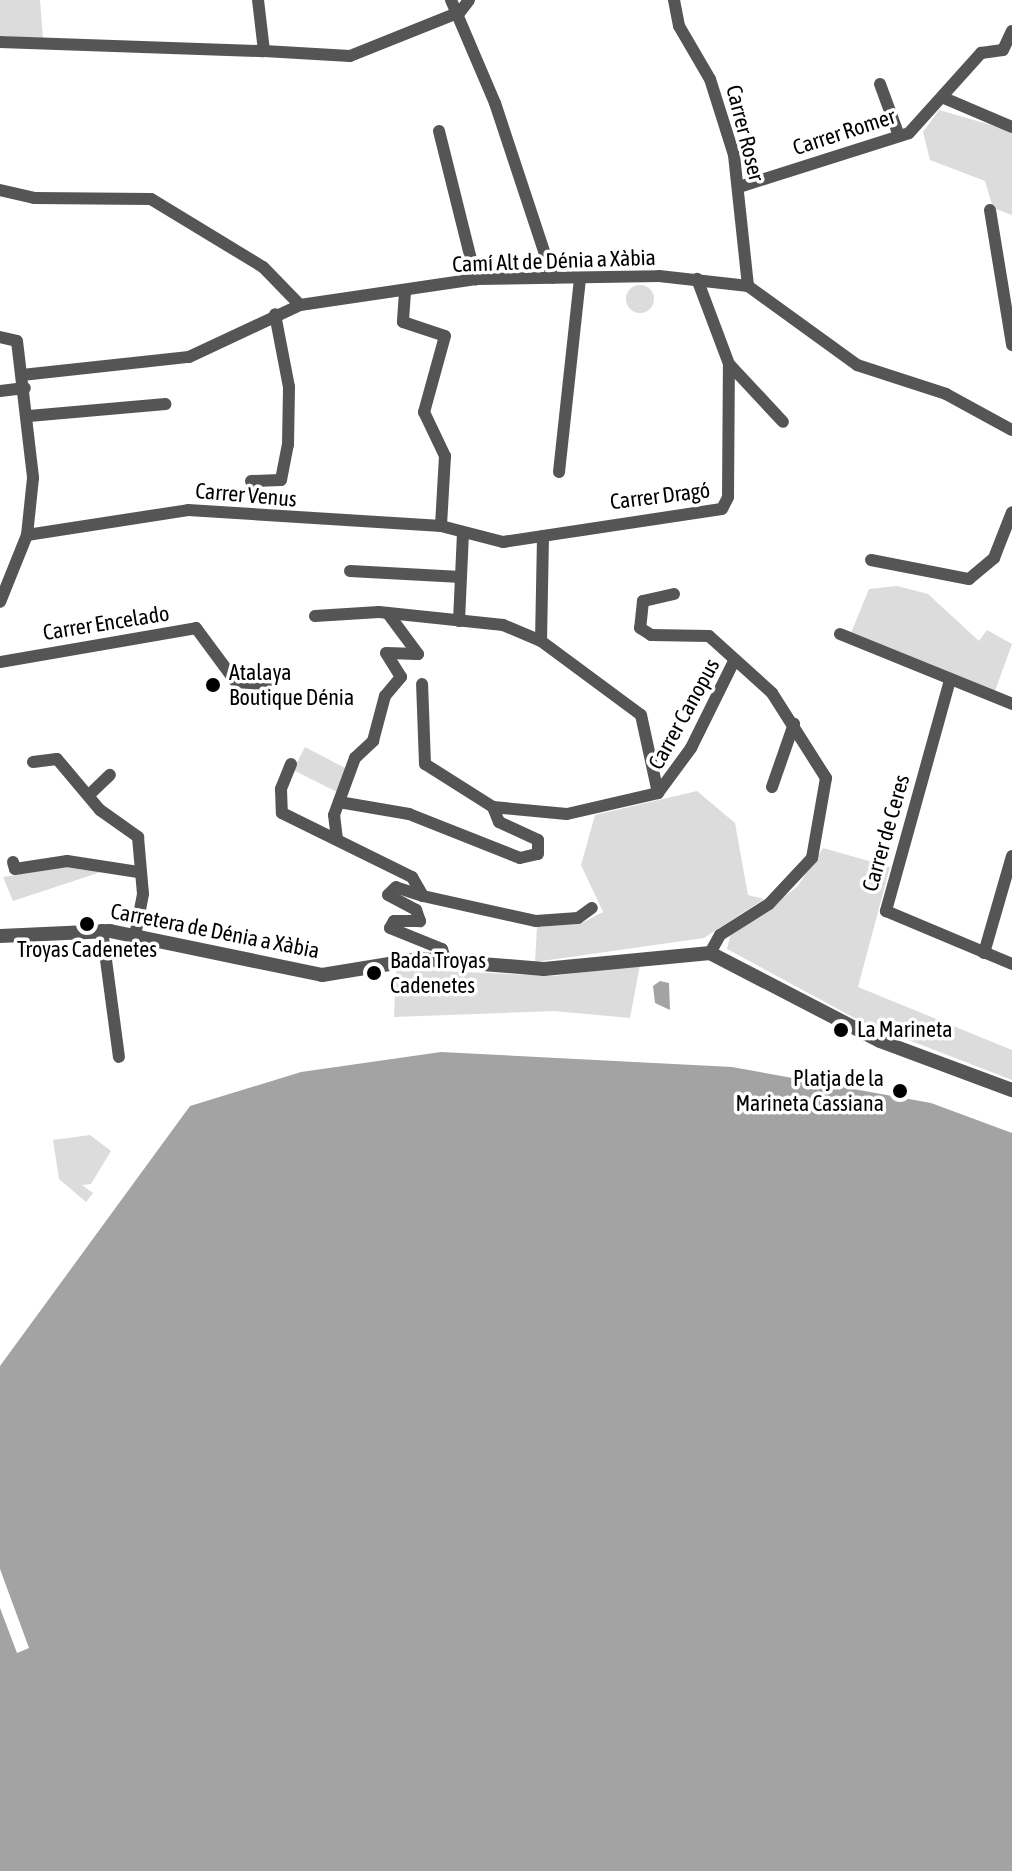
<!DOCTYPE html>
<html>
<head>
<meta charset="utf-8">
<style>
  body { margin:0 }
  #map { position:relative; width:1012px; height:1871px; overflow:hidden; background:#fff; font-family:"Asap Condensed",sans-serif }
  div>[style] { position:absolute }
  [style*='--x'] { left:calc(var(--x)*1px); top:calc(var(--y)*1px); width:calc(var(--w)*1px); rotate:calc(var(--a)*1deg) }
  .green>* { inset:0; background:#dcdcdc }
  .round { border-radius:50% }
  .water>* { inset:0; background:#a3a3a3 }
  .minor>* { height:12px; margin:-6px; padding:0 6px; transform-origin:6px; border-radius:6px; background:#555 }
  .tertiary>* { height:14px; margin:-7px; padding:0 7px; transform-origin:7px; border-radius:7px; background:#555 }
  .dots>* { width:22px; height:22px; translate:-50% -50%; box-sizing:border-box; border:4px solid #fff; border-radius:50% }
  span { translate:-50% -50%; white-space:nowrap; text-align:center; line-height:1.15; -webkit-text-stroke:7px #fff; paint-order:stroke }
  .street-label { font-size:22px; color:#000 }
  .poi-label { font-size:22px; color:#000 }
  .left { translate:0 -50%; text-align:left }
  .right { translate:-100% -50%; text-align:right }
</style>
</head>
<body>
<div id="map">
  <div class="green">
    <div style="clip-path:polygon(0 0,40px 0,43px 38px,0 36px)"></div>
    <div style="clip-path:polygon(939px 110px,1012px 131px,1012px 215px,993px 208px,985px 181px,930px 160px,923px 132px)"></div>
    <div class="round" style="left:626px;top:285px;width:28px;height:28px"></div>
    <div style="clip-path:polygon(897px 586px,928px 594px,979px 641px,987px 630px,1012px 644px,995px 691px,851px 633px,869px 589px)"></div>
    <div style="clip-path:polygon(305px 747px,349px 770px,337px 792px,293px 770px)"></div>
    <div style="clip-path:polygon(697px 791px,735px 823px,748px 895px,764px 899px,704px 938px,535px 962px,537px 927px,580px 924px,603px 912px,581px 865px,595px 815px)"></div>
    <div style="clip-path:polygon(823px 848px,890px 867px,858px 987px,1012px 1050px,1012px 1080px,862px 1022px,727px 949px,730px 936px,797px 887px)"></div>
    <div style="clip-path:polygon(71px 866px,107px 870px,13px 901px,3px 877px)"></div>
    <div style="clip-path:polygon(640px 965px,630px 1018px,554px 1011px,394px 1017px,396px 969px,554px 976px)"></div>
    <div style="clip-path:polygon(90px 1135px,111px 1151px,91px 1184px,82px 1185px,93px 1193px,86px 1202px,59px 1179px,53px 1140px)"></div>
  </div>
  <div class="water">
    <div style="clip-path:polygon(660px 981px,669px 983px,670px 1010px,655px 1003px,653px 986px)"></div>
    <div style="clip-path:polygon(441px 1052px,732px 1067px,931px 1103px,1012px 1133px,1012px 1871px,0 1871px,0 1608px,17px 1653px,29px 1648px,0 1569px,0 1366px,190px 1106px,301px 1072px)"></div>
  </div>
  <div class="minor">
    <div style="--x:451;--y:0;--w:112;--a:66.9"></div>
    <div style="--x:495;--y:103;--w:184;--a:71.7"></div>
    <div style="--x:674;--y:0;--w:26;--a:79"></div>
    <div style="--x:679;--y:26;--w:61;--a:59.7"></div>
    <div style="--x:710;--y:79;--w:80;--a:72.5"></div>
    <div style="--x:734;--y:155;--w:132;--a:83.9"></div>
    <div style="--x:0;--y:42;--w:264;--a:2"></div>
    <div style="--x:264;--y:51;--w:51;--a:-96.7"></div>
    <div style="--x:264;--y:51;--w:86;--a:3.3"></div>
    <div style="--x:350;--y:56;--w:118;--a:-21.8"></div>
    <div style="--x:460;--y:12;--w:15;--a:-53"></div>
    <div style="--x:880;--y:84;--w:55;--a:69.9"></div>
    <div style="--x:944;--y:98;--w:74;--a:23.1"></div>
    <div style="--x:439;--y:131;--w:153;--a:76"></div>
    <div style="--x:739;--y:187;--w:178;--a:-17.6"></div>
    <div style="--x:909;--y:133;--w:108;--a:-48"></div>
    <div style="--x:981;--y:53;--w:22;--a:-8"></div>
    <div style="--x:1003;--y:50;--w:21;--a:-65"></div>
    <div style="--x:0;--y:190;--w:35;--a:13"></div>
    <div style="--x:34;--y:198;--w:117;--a:0.5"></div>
    <div style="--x:151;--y:199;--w:131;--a:31.3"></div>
    <div style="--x:263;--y:267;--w:53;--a:45.8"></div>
    <div style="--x:300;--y:305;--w:178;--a:-8.4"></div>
    <div style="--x:476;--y:279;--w:183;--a:-0.9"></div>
    <div style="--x:659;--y:276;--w:90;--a:6.4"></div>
    <div style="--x:748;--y:286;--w:135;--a:35.9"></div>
    <div style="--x:857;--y:365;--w:94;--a:18"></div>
    <div style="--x:946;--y:394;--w:75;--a:28.6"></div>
    <div style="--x:990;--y:210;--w:137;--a:80.7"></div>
    <div style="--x:405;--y:292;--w:30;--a:94"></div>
    <div style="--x:403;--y:322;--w:44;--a:18.4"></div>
    <div style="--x:445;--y:336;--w:79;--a:105.4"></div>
    <div style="--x:424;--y:412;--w:49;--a:64.5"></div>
    <div style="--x:445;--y:456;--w:70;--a:93.3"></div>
    <div style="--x:0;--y:337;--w:17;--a:13"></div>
    <div style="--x:17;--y:341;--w:138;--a:83.3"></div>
    <div style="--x:33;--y:478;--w:57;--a:96"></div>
    <div style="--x:27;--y:535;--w:72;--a:111.9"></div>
    <div style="--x:729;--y:364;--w:79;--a:47"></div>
    <div style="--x:22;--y:375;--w:168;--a:-6.2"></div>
    <div style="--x:189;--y:357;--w:123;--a:-25.1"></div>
    <div style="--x:0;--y:391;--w:25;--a:-7"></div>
    <div style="--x:29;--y:416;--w:137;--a:-5"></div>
    <div style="--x:559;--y:472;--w:195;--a:-83.8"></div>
    <div style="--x:251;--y:481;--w:30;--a:-2"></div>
    <div style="--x:281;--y:480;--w:36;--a:-79"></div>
    <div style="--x:288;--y:445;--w:58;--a:-89"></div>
    <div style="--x:289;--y:387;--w:74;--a:-100.9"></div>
    <div style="--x:27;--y:535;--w:163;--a:-8.8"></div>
    <div style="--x:188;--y:510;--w:254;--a:3.6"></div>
    <div style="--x:441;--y:526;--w:64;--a:14.5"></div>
    <div style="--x:503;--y:542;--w:221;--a:-8.6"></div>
    <div style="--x:722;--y:509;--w:13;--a:-63"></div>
    <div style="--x:728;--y:497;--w:133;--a:-89.6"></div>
    <div style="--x:729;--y:364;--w:91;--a:-110.6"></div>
    <div style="--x:871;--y:560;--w:100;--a:11"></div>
    <div style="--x:969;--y:579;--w:33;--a:-40"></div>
    <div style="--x:994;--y:558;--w:49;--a:-68.6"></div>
    <div style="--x:350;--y:571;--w:111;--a:3.1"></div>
    <div style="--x:674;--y:594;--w:32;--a:167"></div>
    <div style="--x:643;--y:601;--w:27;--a:96"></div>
    <div style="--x:640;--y:628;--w:13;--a:32"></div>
    <div style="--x:651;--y:635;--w:58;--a:1"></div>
    <div style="--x:709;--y:636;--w:85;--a:42.1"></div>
    <div style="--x:772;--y:693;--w:101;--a:57.6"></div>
    <div style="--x:826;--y:778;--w:81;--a:99.9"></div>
    <div style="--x:812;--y:858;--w:63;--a:133.1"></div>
    <div style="--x:769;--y:904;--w:58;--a:147.7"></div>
    <div style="--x:720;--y:935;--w:21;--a:119"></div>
    <div style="--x:315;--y:616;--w:64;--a:-3.6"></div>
    <div style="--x:379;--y:612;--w:125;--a:6"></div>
    <div style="--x:503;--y:625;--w:41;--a:22.8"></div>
    <div style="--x:541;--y:641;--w:124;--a:36.5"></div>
    <div style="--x:641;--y:715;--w:80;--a:77.7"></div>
    <div style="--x:459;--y:621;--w:88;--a:-87.4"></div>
    <div style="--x:840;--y:634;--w:186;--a:22.1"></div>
    <div style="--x:541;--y:641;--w:105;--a:-88.9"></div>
    <div style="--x:0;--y:662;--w:199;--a:-9.8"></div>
    <div style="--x:196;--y:628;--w:67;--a:53.5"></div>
    <div style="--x:236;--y:682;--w:28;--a:4"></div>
    <div style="--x:264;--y:684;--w:21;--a:-28"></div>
    <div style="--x:950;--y:680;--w:240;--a:105.5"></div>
    <div style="--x:886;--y:911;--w:137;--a:22.8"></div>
    <div style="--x:33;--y:762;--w:24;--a:-7"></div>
    <div style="--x:57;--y:759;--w:67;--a:49.9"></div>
    <div style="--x:100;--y:810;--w:47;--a:35.4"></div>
    <div style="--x:138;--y:837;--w:57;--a:85"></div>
    <div style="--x:143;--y:894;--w:43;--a:100.8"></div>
    <div style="--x:291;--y:764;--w:27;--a:112"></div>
    <div style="--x:281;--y:789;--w:24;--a:88"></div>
    <div style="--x:282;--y:813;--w:145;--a:26.2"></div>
    <div style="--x:412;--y:877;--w:22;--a:60"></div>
    <div style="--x:423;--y:896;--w:28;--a:-162"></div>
    <div style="--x:396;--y:887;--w:11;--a:135"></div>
    <div style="--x:388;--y:895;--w:32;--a:28"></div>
    <div style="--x:416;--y:910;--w:12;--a:70"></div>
    <div style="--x:420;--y:921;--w:26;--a:180"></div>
    <div style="--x:394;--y:921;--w:8;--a:120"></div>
    <div style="--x:390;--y:928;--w:56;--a:22"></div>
    <div style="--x:442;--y:949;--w:13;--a:72"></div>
    <div style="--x:772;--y:787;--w:67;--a:-70.8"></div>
    <div style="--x:89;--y:795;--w:29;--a:-44"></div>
    <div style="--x:339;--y:802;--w:71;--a:9.7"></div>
    <div style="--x:409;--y:814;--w:119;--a:21.6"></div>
    <div style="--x:520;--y:858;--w:18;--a:-13"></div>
    <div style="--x:538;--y:854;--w:14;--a:-90"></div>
    <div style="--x:538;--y:840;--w:43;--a:-155.2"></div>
    <div style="--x:499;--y:822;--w:16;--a:-112"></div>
    <div style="--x:493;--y:807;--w:80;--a:-147.7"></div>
    <div style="--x:425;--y:764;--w:80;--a:-92.1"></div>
    <div style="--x:493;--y:807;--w:74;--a:5.4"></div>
    <div style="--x:567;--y:814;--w:93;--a:-13"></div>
    <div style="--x:658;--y:793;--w:56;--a:-53.7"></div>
    <div style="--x:691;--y:748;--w:97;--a:-63.7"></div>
    <div style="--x:337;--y:839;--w:24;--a:-97"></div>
    <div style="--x:334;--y:815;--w:61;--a:-69.8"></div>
    <div style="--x:355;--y:758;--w:25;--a:-43"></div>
    <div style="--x:373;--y:741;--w:47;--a:-75.1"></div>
    <div style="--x:385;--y:696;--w:25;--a:-50"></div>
    <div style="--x:401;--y:677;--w:28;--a:-122"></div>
    <div style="--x:386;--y:653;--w:32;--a:2"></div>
    <div style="--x:418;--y:654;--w:49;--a:-126.6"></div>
    <div style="--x:13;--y:862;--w:7;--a:74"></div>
    <div style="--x:15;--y:869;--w:53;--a:-8.7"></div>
    <div style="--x:67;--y:861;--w:72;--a:8.8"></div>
    <div style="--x:423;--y:896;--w:116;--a:12.5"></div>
    <div style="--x:536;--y:921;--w:42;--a:-4.1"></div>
    <div style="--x:578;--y:918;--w:17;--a:-36"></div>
    <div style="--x:102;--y:930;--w:128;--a:82.4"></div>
    <div style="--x:984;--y:953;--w:101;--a:-73.9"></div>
  </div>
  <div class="tertiary">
    <div style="--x:0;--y:936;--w:110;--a:-2.6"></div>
    <div style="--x:110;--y:931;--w:217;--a:11.7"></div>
    <div style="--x:322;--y:975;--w:99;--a:-9.3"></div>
    <div style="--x:420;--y:959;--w:124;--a:4.6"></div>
    <div style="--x:544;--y:969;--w:167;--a:-5.5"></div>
    <div style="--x:710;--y:953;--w:191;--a:27.4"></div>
    <div style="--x:880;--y:1041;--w:141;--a:20.4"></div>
  </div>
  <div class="dots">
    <div style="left:213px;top:685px;background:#000"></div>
    <div style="left:87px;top:924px;background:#000"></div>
    <div style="left:374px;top:973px;background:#000"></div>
    <div style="left:841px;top:1030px;background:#000"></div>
    <div style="left:900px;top:1091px;background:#000"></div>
  </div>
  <div class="street-label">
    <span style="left:844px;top:132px;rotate:-18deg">Carrer Romer</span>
    <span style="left:745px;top:133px;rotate:76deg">Carrer Roser</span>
    <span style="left:554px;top:261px;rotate:-2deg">Camí Alt de Dénia a Xàbia</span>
    <span style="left:246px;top:495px;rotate:5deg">Carrer Venus</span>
    <span style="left:660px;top:496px;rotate:-7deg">Carrer Dragó</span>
    <span style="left:106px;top:623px;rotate:-9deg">Carrer Encelado</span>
    <span style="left:684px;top:714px;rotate:-61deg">Carrer Canopus</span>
    <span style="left:886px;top:833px;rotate:-74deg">Carrer de Ceres</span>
    <span style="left:215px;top:931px;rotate:11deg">Carretera de Dénia a Xàbia</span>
  </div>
  <div class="poi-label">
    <span class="left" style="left:229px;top:685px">Atalaya<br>Boutique Dénia</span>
    <span style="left:87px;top:950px">Troyas Cadenetes</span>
    <span class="left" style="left:390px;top:973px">Bada Troyas<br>Cadenetes</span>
    <span class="left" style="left:857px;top:1030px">La Marineta</span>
    <span class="right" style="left:884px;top:1091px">Platja de la<br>Marineta Cassiana</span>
  </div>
</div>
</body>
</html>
